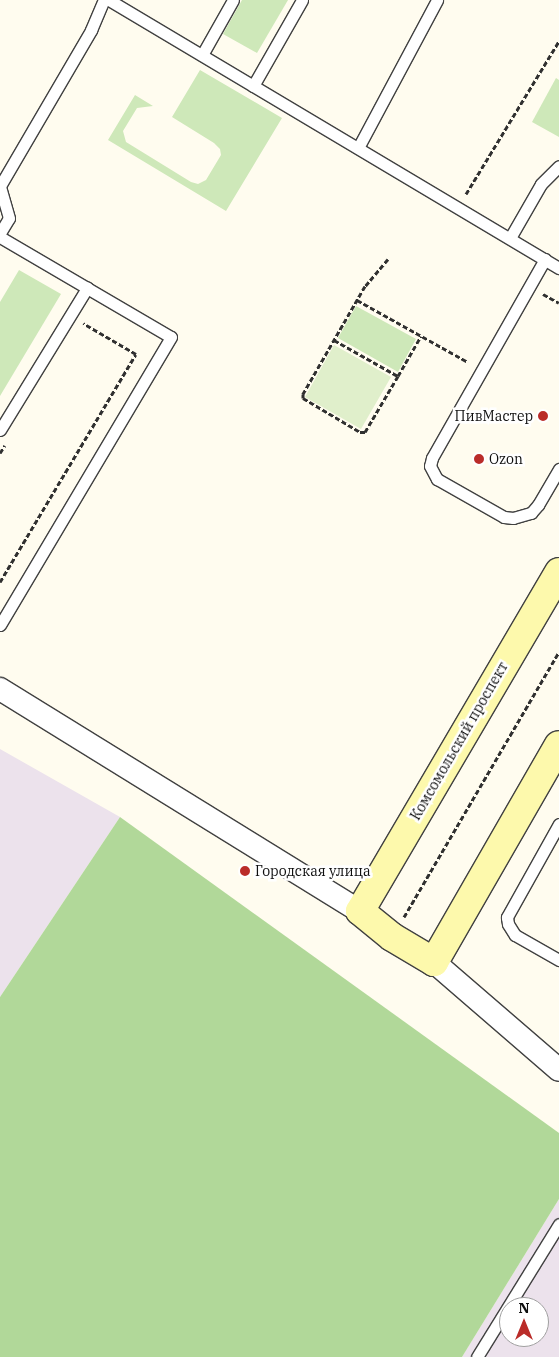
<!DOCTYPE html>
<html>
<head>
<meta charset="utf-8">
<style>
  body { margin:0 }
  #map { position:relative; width:559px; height:1357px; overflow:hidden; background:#fffcef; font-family:"IBM Plex Serif",serif }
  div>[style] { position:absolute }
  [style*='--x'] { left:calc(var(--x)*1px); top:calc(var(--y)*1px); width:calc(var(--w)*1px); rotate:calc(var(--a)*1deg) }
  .industrial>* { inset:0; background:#ece2ec }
  .green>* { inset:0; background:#cee8b9 }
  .forest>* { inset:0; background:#b1d899 }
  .pitch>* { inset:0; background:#e0efcb }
  .path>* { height:3px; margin-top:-1.5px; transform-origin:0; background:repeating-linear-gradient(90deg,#303030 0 5px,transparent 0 7.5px) }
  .roads { filter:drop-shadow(1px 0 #414141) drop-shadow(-1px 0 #414141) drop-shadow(0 1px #414141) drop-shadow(0 -1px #414141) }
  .lane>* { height:11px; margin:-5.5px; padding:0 5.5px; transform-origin:5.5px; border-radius:5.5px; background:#fff }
  .street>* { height:22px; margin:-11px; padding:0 11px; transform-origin:11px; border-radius:11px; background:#fff }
  .secondary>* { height:28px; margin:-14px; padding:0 14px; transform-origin:14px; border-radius:14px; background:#fdf9ac }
  .dots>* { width:14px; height:14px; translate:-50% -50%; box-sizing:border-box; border:2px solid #fff; border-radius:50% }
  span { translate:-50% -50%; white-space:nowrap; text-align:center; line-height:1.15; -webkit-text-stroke:5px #fff; paint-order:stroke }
  .poi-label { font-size:14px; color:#0e0e0e }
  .right { translate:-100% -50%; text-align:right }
  .left { translate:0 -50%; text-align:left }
  .street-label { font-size:14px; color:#0e0e0e }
  .north { position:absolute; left:499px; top:1297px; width:50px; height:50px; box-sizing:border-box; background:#fff; border:1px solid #9f9f9f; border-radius:50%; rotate:0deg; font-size:14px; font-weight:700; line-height:20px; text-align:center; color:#0e0e0e }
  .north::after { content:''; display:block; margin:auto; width:18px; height:22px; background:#ba2c29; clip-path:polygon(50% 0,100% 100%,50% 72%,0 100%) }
</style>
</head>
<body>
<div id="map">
  <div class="industrial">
    <div style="clip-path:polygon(0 749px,120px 817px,0 997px)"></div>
    <div style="clip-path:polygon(evenodd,559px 1199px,559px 1357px,462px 1357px,559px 1199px,509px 1307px,539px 1307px,539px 1337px,509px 1337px,509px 1307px)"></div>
  </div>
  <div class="green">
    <div style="clip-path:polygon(242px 0,288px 0,257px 53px,223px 34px)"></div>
    <div style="clip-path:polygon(200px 70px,282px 118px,226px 211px,108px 140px,135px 95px,153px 106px,137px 108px,123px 131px,126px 142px,191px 182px,198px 184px,206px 180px,221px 155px,220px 149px,214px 143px,172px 117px)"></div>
    <div style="clip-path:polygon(556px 78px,559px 80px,559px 137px,532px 122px)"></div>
    <div style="clip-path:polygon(19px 270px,61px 294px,0 396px,0 302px)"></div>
    <div style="clip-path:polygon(356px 306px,416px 339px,398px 372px,338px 338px)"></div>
  </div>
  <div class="forest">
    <div style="clip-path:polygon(120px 817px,559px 1133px,559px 1199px,462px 1357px,0 1357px,0 997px)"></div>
  </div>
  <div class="pitch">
    <div style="clip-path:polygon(334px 345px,391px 377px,361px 429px,305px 397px)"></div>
  </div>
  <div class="path">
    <div style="--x:466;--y:194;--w:179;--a:-58.7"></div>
    <div style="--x:388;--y:259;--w:35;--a:130"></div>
    <div style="--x:365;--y:286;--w:125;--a:119.9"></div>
    <div style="--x:303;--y:394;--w:4;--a:90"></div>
    <div style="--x:303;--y:398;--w:66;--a:30.8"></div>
    <div style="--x:360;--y:432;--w:5;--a:0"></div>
    <div style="--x:365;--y:432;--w:65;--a:-59.5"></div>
    <div style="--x:543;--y:294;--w:18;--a:29"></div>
    <div style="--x:357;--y:300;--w:127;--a:29.2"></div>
    <div style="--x:334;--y:340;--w:73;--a:29.4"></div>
    <div style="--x:398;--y:376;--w:46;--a:-60.1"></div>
    <div style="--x:0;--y:453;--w:9;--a:-58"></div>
    <div style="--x:0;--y:582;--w:265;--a:-59.2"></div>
    <div style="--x:136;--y:354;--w:61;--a:-149.7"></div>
    <div style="--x:404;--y:917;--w:307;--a:-59.7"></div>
  </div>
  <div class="roads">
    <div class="lane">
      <div style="--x:109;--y:0;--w:524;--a:30.78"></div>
      <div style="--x:202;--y:55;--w:63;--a:-60.6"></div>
      <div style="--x:253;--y:86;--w:99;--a:-60.3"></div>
      <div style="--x:358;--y:148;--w:168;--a:-61.9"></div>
      <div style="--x:0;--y:233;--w:17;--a:-59"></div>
      <div style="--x:9;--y:218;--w:33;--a:-106"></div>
      <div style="--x:0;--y:186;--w:181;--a:-59.7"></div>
      <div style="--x:91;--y:30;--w:33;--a:-67"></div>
      <div style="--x:0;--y:237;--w:101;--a:30.4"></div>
      <div style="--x:510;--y:238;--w:62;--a:-60.1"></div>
      <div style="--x:541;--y:184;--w:25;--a:-45"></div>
      <div style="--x:545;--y:259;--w:229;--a:119.6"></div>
      <div style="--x:432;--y:458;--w:8;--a:104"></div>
      <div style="--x:430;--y:466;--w:15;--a:62"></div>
      <div style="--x:437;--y:479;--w:77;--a:29.6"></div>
      <div style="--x:504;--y:517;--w:9;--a:6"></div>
      <div style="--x:513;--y:518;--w:19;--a:-16"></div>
      <div style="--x:531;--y:513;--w:11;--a:-49"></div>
      <div style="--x:538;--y:505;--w:42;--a:-59.7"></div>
      <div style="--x:0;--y:430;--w:167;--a:-58.5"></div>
      <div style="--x:87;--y:288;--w:97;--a:30.3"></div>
      <div style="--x:171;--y:337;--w:335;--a:120.7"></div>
      <div style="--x:559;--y:824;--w:107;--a:119.2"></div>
      <div style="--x:507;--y:917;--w:7;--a:82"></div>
      <div style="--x:508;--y:924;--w:13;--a:58"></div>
      <div style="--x:515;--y:935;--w:51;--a:29.6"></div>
      <div style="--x:477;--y:1357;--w:156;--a:-58.3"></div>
    </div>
    <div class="street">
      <div style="--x:0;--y:689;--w:423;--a:31.7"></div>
      <div style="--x:434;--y:962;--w:165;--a:40.8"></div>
    </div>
    <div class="secondary">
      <div style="--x:559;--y:572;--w:393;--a:120.4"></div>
      <div style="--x:360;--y:911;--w:41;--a:39.1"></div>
      <div style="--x:392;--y:937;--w:49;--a:30.8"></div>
      <div style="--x:434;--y:962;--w:250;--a:-60.1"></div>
    </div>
  </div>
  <div class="dots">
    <div style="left:543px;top:416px;background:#ba2c29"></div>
    <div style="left:479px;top:459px;background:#ba2c29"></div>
    <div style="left:245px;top:871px;background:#ba2c29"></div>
  </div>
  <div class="poi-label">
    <span class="right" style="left:533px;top:416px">ПивМастер</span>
    <span class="left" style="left:489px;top:459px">Ozon</span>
    <span class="left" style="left:255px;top:871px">Городская улица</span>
  </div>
  <div class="street-label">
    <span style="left:459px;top:741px;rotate:-60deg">Комсомольский проспект</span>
  </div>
  <div class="north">N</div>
</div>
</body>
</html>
